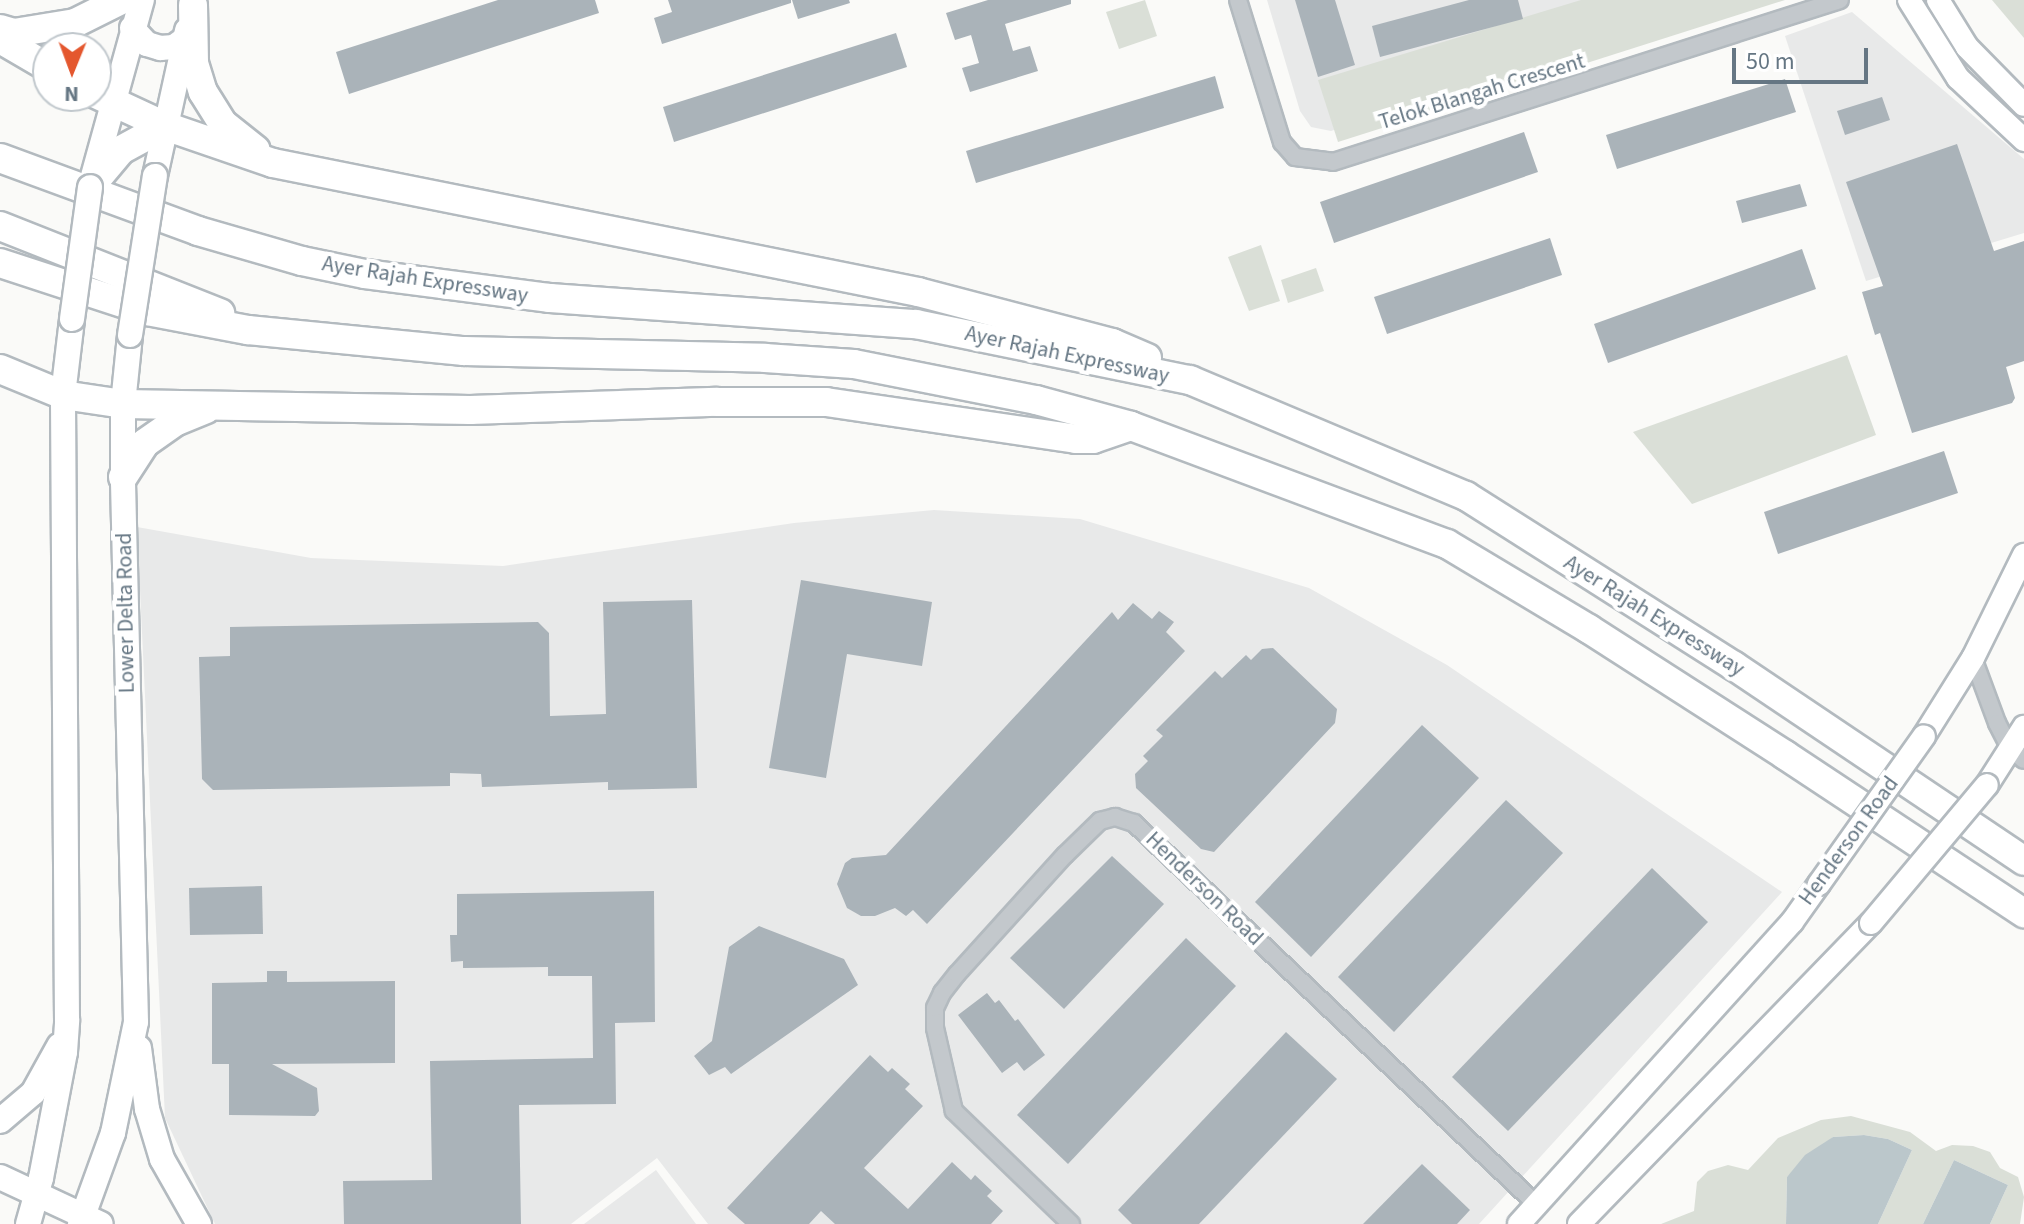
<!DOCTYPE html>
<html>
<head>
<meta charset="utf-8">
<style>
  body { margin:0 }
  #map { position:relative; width:2024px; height:1224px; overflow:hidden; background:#fafaf8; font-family:"Source Sans 3",sans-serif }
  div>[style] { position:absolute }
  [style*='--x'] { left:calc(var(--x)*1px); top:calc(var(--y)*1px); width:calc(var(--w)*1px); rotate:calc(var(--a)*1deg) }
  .built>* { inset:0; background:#e8e9e9 }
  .green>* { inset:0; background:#dadfd7 }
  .water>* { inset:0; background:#bbc7cb }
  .building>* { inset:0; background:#aab3b9 }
  .roads { filter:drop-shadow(2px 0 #b3babf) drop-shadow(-2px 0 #b3babf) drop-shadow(0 2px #b3babf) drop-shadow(0 -2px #b3babf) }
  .minor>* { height:16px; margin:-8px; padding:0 8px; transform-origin:8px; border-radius:8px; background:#c3c8cc }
  .secondary>* { height:22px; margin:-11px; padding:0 11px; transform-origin:11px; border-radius:11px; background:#fff }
  .primary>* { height:24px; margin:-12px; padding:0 12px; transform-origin:12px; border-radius:12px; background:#fff }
  .motorway>* { height:28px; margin:-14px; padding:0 14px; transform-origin:14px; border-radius:14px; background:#fff }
  .bridges { filter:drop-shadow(2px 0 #b3babf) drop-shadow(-2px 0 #b3babf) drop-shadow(0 2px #b3babf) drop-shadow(0 -2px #b3babf) }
  .secondary-bridge>* { height:22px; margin:-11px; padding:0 11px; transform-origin:11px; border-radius:11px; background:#fff }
  .primary-bridge>* { height:24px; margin:-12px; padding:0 12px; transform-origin:12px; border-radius:12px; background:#fff }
  span { translate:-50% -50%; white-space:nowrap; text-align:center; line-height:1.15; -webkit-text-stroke:8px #fff; paint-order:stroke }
  .street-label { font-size:22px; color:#657683 }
  .north { position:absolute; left:32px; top:32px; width:80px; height:80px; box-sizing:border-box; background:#fff; border:2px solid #c1c8cd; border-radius:50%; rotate:181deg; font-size:22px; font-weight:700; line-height:32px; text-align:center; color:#657683 }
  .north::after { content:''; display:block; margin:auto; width:28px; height:36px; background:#e4572e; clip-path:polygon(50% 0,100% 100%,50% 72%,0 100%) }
  .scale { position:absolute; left:1732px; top:48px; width:136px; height:36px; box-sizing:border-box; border:4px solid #657683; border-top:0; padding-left:10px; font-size:24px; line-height:28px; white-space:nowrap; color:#657683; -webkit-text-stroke:6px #fff; paint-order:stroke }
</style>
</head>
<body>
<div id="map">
  <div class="built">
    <div style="clip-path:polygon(1267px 0,1740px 0,1331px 131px,1311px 127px,1300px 111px)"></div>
    <div style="clip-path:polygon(1852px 12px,2024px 159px,2024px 233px,1866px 281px,1785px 36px)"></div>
    <div style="clip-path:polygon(934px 510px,1080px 519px,1309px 588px,1447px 665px,1782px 892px,1479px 1224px,708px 1224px,657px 1158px,571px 1224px,215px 1224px,165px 1118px,137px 527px,311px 558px,503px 566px,794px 523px)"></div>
    <div style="clip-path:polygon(656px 1170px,696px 1224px,584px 1224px)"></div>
  </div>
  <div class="green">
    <div style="clip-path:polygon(1145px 0,1157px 36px,1119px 49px,1106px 12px)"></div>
    <div style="clip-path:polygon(1581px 0,1785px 0,1338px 142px,1318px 80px)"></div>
    <div style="clip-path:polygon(1992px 0,2024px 0,2024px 38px)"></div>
    <div style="clip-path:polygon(1261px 245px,1280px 301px,1249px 311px,1228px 257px)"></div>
    <div style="clip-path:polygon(1316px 268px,1324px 291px,1288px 303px,1281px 280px)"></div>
    <div style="clip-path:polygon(1847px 355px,1876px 435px,1692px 504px,1633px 432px)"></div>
    <div style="clip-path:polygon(1851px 1116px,1910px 1132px,1936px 1151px,1952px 1145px,1973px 1146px,1990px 1152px,2000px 1168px,2018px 1177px,2024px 1197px,2020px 1224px,1990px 1224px,2008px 1185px,1954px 1160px,1923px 1224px,1878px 1224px,1912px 1150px,1888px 1139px,1864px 1135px,1833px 1137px,1787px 1177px,1786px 1224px,1661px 1224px,1694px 1211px,1697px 1182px,1708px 1171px,1728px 1165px,1748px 1170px,1778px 1138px,1821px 1120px)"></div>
  </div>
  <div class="water">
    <div style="clip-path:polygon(1864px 1135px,1888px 1139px,1912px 1150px,1878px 1224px,1786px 1224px,1787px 1177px,1805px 1155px,1833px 1137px)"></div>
    <div style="clip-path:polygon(1954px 1160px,2008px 1185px,1990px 1224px,1923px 1224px)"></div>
  </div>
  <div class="building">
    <div style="clip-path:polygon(498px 0,595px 0,599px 13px,349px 94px,336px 52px)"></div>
    <div style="clip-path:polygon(668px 0,791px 0,791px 3px,662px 44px,654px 18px,672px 12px)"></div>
    <div style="clip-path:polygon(792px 0,849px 0,850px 3px,798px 19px)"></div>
    <div style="clip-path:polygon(988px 0,1071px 0,1071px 4px,1005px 24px,1013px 51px,1030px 46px,1038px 71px,970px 92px,962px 68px,979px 63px,971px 35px,955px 40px,946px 13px)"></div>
    <div style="clip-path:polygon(1295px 0,1335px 0,1355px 65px,1318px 77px)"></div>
    <div style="clip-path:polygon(1469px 0,1518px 0,1523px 19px,1380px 57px,1372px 26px)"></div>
    <div style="clip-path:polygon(896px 33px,907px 67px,674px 142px,663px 107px)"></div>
    <div style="clip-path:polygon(1215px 76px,1224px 108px,976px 183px,966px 151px)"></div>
    <div style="clip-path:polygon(1785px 79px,1796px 112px,1617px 169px,1606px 135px)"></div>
    <div style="clip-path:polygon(1882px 97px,1890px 120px,1845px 135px,1837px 111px)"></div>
    <div style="clip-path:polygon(1524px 132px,1538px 172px,1334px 243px,1320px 202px)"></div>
    <div style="clip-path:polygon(1957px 144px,1994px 251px,2024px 241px,2024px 361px,2006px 367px,2015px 398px,2012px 403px,1912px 433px,1880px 333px,1875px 335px,1862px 292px,1883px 286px,1846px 182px)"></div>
    <div style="clip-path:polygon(1800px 184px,1807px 206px,1742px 223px,1736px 201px)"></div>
    <div style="clip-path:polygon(1550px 238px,1562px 275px,1387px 334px,1374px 297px)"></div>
    <div style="clip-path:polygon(1802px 249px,1816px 289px,1608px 363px,1594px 324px)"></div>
    <div style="clip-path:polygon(1944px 451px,1958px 493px,1778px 554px,1764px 512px)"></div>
    <div style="clip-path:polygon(801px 580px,932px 602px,922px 666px,847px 654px,826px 778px,769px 768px)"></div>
    <div style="clip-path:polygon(692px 600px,697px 788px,608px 790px,608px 782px,482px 787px,481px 774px,450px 773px,450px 786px,213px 790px,202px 779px,199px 657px,230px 656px,230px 627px,538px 622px,549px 633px,550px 716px,606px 714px,603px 602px)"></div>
    <div style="clip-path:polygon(1133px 603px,1152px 619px,1159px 611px,1174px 622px,1166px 632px,1185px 651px,927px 924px,913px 910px,906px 916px,895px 908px,875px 916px,861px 916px,847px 908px,837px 884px,845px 863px,852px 858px,886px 855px,1112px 612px,1118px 620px)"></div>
    <div style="clip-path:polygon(1273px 648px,1337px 709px,1335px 723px,1214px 852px,1201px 849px,1136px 788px,1135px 774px,1148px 761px,1143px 756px,1163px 736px,1156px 730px,1215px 671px,1222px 678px,1246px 655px,1251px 660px,1262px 649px)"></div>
    <div style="clip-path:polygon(1422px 725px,1479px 778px,1311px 957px,1255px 902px)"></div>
    <div style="clip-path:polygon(1506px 800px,1563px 853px,1394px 1032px,1338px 977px)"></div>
    <div style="clip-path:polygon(1112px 856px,1164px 904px,1064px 1009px,1010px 958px)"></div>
    <div style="clip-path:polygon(1652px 868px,1708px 922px,1508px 1131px,1452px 1077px)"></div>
    <div style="clip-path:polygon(262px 886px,263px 934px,190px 935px,189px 888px)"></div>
    <div style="clip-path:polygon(654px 891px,655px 1022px,615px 1023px,616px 1104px,519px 1105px,521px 1224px,344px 1224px,343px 1181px,432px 1180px,430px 1061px,593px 1058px,592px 976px,548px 976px,548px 967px,463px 968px,463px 961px,451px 962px,450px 935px,457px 935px,457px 894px)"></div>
    <div style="clip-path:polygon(759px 926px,844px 959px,858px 985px,731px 1074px,725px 1067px,709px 1075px,694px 1056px,712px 1041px,729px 947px)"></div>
    <div style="clip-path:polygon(1186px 938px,1236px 986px,1068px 1164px,1017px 1115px)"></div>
    <div style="clip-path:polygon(267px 971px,287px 971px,287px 982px,395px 981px,395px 1063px,272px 1064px,317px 1088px,319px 1111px,315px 1116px,229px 1115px,229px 1064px,212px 1064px,212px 983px,267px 982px)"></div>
    <div style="clip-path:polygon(987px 993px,995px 1003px,999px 1000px,1015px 1021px,1018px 1019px,1045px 1055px,1024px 1071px,1017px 1062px,1002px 1073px,958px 1015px)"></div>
    <div style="clip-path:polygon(1286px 1032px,1337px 1079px,1199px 1224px,1132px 1224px,1118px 1210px)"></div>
    <div style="clip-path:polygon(870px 1055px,888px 1072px,892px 1068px,910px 1084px,905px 1089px,923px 1106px,864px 1168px,908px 1209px,952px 1162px,971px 1180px,975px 1175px,992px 1191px,987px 1196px,1003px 1211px,991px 1224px,835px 1224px,821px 1211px,809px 1224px,745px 1224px,727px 1208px)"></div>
    <div style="clip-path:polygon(1422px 1164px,1470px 1210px,1457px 1224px,1363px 1224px)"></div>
  </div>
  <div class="roads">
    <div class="minor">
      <div style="--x:1238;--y:0;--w:149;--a:72.8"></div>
      <div style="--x:1282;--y:142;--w:20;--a:49"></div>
      <div style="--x:1295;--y:157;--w:38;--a:7"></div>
      <div style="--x:1333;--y:162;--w:532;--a:-17.72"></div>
      <div style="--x:1973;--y:658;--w:69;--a:69.7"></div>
      <div style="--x:1997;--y:723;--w:28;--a:63"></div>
      <div style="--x:2010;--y:748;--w:18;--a:41"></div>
      <div style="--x:1071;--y:1224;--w:163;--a:-136"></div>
      <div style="--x:954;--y:1111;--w:85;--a:-102.9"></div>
      <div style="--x:935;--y:1028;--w:20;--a:-90"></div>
      <div style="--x:935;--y:1008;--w:17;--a:-65"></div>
      <div style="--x:942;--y:993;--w:24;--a:-52"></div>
      <div style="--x:957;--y:974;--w:161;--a:-47.8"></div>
      <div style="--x:1065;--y:855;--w:49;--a:-44.2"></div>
      <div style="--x:1100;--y:821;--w:16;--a:-15"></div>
      <div style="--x:1115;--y:817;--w:20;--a:18"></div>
      <div style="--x:1134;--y:823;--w:554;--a:43.46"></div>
    </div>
    <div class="secondary">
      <div style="--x:1909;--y:0;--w:92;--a:57.9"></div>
      <div style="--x:1958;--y:78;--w:91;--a:43.2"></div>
      <div style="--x:1938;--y:0;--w:55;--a:58.3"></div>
      <div style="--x:1967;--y:47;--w:81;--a:45.5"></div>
      <div style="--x:1924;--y:736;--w:92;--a:-57.9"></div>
      <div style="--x:1973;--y:658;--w:115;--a:-63.7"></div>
      <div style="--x:1987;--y:785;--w:69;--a:-57.5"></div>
      <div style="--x:1519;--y:1224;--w:407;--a:-47.9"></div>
      <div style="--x:1792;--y:922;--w:47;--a:-54.6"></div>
      <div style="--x:1579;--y:1224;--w:419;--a:-45.9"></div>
    </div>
    <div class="primary">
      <div style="--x:132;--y:28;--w:22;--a:47"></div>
      <div style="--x:147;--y:44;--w:14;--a:17"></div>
      <div style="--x:160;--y:48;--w:14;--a:-4"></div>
      <div style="--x:174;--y:47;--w:14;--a:-36"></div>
      <div style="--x:155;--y:176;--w:149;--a:-77.6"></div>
      <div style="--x:90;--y:187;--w:194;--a:-74.5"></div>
      <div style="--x:139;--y:1048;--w:62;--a:82.5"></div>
      <div style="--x:147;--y:1109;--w:52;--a:73.3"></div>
      <div style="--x:162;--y:1159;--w:75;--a:60.4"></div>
      <div style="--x:0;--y:1121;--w:43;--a:-40.3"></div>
      <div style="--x:33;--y:1093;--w:54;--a:-61"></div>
      <div style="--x:0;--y:1177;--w:111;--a:25"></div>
      <div style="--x:28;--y:1224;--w:48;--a:-74.2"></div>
      <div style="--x:41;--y:1178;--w:128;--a:-79.2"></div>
      <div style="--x:65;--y:1052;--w:32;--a:-86"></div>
      <div style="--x:67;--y:1020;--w:625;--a:-90.37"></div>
      <div style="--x:63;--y:395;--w:77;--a:-83.2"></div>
      <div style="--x:80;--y:1224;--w:97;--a:-70.1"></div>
      <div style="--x:113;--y:1133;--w:113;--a:-78.3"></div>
      <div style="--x:136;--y:1022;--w:540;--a:-91.38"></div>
      <div style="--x:123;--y:482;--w:78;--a:-90"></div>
      <div style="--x:123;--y:404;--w:69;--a:-84.2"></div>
    </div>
    <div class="motorway">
      <div style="--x:193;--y:5;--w:58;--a:89"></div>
      <div style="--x:194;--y:63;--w:30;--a:73"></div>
      <div style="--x:203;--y:92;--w:36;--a:58"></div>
      <div style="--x:222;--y:123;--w:43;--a:38.5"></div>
      <div style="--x:0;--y:29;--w:15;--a:16"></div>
      <div style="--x:14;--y:33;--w:62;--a:-9.3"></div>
      <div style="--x:75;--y:23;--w:51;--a:-26.6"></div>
      <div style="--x:0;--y:39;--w:56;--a:30.3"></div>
      <div style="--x:96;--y:94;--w:76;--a:24.9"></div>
      <div style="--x:165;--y:126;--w:114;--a:18.9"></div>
      <div style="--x:273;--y:163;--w:658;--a:11.31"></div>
      <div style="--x:918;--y:292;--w:201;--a:14.7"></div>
      <div style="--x:1112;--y:343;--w:38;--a:23"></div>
      <div style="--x:0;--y:158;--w:211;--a:20.2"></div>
      <div style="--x:198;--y:231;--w:108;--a:16.1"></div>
      <div style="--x:302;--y:261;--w:64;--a:11.7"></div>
      <div style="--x:365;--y:274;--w:187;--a:7.4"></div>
      <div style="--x:550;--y:298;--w:367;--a:4.1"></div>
      <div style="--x:916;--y:324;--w:280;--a:11.6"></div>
      <div style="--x:1190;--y:380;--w:299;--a:22.8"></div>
      <div style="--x:1466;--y:496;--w:317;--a:32.4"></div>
      <div style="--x:1734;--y:666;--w:349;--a:33.9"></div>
      <div style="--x:90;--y:187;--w:48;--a:-50"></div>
      <div style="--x:121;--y:150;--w:50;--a:-28.6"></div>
      <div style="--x:0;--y:226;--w:237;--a:21.6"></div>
      <div style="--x:0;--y:263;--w:155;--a:18.1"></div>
      <div style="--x:147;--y:311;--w:103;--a:10.7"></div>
      <div style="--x:248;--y:330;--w:217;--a:5.6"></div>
      <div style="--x:464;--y:351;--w:301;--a:1.3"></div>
      <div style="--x:765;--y:358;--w:89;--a:3.9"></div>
      <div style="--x:854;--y:364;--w:186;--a:11.2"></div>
      <div style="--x:1036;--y:400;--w:98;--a:15.3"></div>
      <div style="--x:1131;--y:426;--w:337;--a:20.5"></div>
      <div style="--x:1447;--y:544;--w:165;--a:30.9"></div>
      <div style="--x:1589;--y:629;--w:233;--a:32.7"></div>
      <div style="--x:1785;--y:755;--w:287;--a:33.5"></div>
      <div style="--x:0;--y:369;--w:68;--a:22.4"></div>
      <div style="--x:63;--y:395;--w:61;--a:8.5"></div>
      <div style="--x:123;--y:404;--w:347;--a:1"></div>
      <div style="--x:470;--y:410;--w:247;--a:-1.9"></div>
      <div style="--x:717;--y:402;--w:109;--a:0"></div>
      <div style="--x:826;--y:402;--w:253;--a:8.4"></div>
      <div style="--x:1076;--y:439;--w:17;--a:0"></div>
      <div style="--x:1093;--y:439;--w:40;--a:-18.9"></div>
      <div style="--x:123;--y:477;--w:40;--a:-57.1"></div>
      <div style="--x:145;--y:443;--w:39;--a:-35"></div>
      <div style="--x:177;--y:421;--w:31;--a:-22"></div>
    </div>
  </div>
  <div class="bridges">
    <div class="secondary-bridge">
      <div style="--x:1819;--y:884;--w:181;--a:-54.6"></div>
      <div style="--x:1871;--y:923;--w:180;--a:-50"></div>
    </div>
    <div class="primary-bridge">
      <div style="--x:72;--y:319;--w:133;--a:-82.2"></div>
      <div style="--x:130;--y:335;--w:161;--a:-81.1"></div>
    </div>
  </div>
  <div class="street-label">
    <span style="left:1482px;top:92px;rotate:-17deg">Telok Blangah Crescent</span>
    <span style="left:425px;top:280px;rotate:9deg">Ayer Rajah Expressway</span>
    <span style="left:1067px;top:355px;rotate:12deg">Ayer Rajah Expressway</span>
    <span style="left:126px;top:613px;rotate:-91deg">Lower Delta Road</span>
    <span style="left:1654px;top:616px;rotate:32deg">Ayer Rajah Expressway</span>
    <span style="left:1849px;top:841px;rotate:-54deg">Henderson Road</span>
    <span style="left:1204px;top:889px;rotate:44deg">Henderson Road</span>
  </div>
  <div class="north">N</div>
  <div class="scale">50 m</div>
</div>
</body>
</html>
